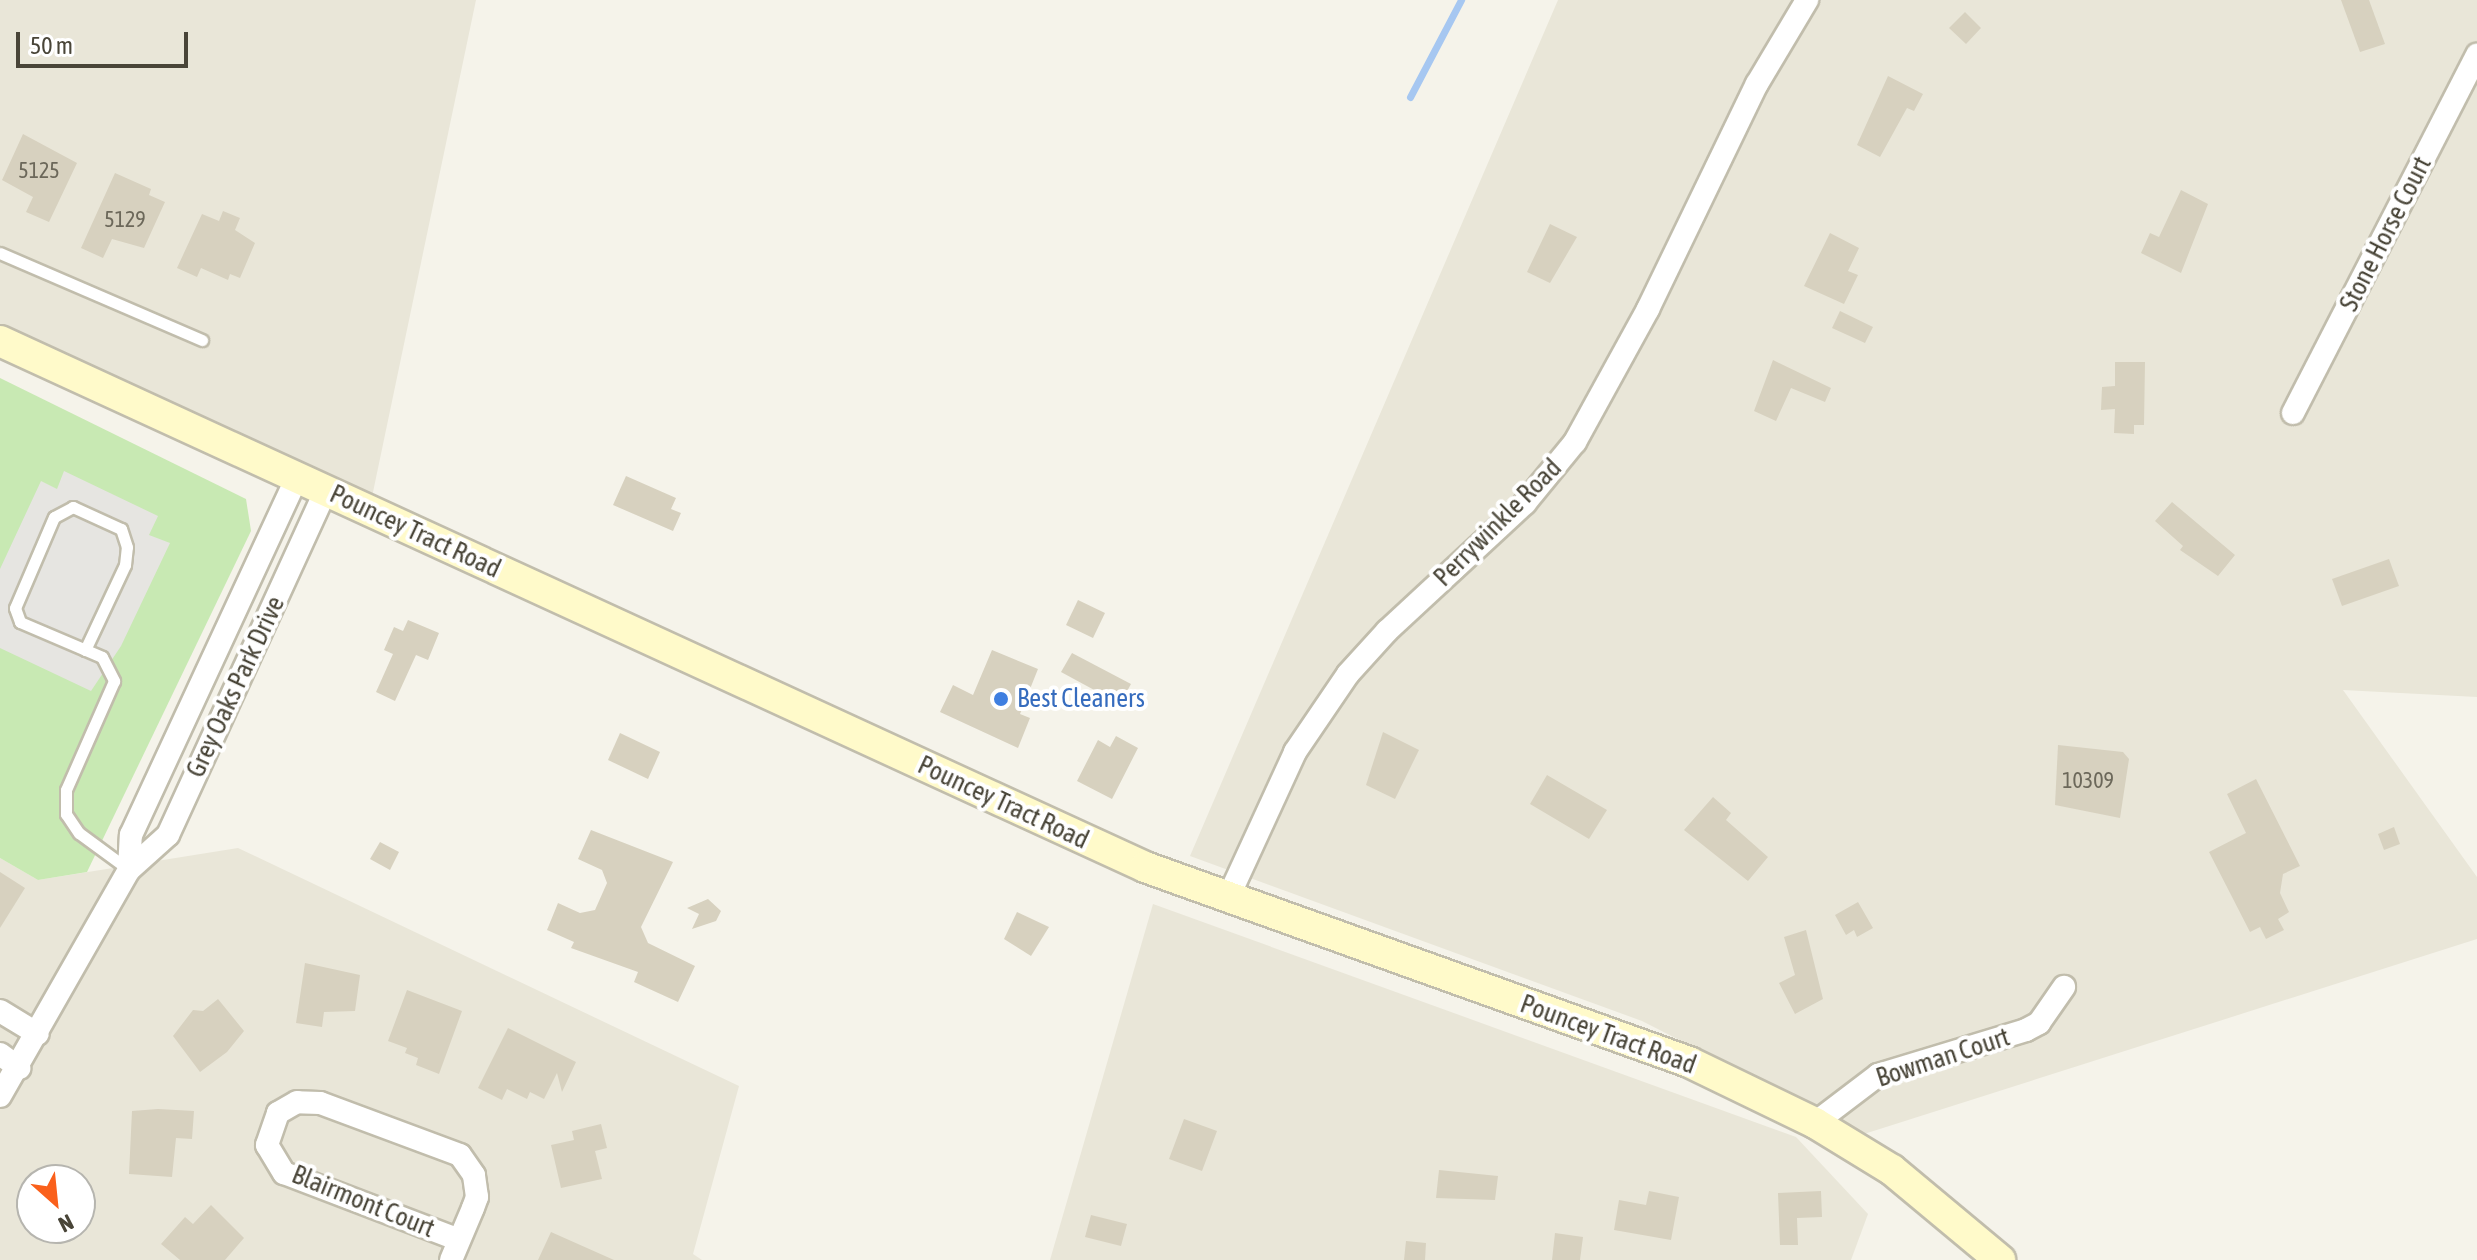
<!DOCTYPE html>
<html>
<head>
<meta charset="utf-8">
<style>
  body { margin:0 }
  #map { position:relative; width:2477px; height:1260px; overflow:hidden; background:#f5f3ea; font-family:"Asap Condensed",sans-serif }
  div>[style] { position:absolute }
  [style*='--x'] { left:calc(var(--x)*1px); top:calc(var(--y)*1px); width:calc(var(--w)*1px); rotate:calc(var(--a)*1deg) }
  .residential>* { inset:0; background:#e9e6d8 }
  .green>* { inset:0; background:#c8e9b3 }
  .parking>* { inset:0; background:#e6e5e1 }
  .stream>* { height:7px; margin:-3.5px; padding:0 3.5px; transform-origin:3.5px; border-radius:3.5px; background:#a6c7f1 }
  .building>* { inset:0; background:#d7d1bf }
  .roads { filter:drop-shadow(2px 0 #c1bdac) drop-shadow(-2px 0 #c1bdac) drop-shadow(0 2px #c1bdac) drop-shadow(0 -2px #c1bdac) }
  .service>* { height:11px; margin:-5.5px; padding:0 5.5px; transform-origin:5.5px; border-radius:5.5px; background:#fff }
  .minor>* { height:22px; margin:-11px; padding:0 11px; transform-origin:11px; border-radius:11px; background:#fff }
  .secondary>* { height:30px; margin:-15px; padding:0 15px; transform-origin:15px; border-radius:15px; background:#fffaca }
  .dots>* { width:22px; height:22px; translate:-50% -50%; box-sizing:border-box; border:4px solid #fff; border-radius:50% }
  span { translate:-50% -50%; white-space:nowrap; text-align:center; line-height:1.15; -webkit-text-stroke:8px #fff; paint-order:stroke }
  .number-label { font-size:22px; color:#6c685a }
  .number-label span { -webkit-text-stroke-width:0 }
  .street-label { font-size:26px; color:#494538 }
  .shop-label { font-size:26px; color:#366cbe }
  .left { translate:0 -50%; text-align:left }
  .north { position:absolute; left:16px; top:1164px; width:80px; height:80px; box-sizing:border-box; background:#fff; border:2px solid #b6b5af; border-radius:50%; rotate:153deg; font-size:22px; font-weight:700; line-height:32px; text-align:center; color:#494538 }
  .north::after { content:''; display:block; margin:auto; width:28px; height:36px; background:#fa601b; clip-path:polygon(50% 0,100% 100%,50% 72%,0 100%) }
  .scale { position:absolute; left:16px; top:32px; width:172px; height:36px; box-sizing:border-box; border:4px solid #494538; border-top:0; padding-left:10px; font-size:24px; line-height:28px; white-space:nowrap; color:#494538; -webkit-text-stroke:6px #fff; paint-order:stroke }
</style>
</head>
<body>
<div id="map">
  <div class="residential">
    <div style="clip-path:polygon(0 0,476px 0,368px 516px,0 353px)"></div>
    <div style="clip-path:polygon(1558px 0,2477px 0,2477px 697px,2343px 690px,2477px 877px,2477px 939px,1864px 1134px,1642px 1021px,1190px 856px)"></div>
    <div style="clip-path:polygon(evenodd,238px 848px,739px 1086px,693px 1254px,702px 1260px,0 1260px,0 858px,38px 880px,238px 848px,32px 1180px,80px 1180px,80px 1228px,32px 1228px,32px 1180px)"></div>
    <div style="clip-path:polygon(1153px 904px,1796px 1137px,1868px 1214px,1851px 1260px,1050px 1260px)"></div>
  </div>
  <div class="green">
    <div style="clip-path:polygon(0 378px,246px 499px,251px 531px,87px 872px,38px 880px,0 858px)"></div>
  </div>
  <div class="parking">
    <div style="clip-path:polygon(64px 471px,158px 516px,149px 535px,170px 543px,121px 646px,91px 691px,0 648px,0 569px,41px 481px,57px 489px)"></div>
  </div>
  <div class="stream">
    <div style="--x:1410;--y:97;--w:110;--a:-62.3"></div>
  </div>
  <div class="building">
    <div style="clip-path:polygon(2341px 0,2369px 0,2385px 44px,2360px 52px)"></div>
    <div style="clip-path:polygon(1965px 12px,1981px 28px,1966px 44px,1949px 28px)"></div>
    <div style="clip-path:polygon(1888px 76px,1923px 94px,1914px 111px,1907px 108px,1880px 157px,1857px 145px)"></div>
    <div style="clip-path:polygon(23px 134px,77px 163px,49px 222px,26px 212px,33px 197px,2px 180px)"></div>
    <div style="clip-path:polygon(115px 173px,151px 189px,149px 195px,165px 202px,144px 248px,112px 239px,103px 258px,81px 248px)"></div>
    <div style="clip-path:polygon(2181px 190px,2208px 204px,2181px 273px,2141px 253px,2150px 233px,2159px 237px)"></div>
    <div style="clip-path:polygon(223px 211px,240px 218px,235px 230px,255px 243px,240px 278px,230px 274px,228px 280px,201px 268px,197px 277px,177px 268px,202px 214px,219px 221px)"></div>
    <div style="clip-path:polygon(1550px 224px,1577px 237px,1550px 283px,1527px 272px)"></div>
    <div style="clip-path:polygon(1830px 233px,1859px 248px,1848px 271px,1858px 275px,1844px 304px,1804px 286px)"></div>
    <div style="clip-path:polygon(1840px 311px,1873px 327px,1865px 343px,1832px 328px)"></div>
    <div style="clip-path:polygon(1773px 360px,1831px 388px,1825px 402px,1791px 388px,1776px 421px,1754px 411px)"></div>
    <div style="clip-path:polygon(2115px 362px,2145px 362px,2144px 425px,2134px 425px,2134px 434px,2114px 433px,2115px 409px,2101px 410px,2102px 387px,2115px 386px)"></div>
    <div style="clip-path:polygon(626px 476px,676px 498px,671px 509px,681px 513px,673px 531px,613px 505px)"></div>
    <div style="clip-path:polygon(2172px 502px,2235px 555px,2218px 576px,2180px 550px,2183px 546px,2155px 521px)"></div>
    <div style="clip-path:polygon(2389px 559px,2399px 586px,2342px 606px,2332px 579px)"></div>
    <div style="clip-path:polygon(1078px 600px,1105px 613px,1093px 638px,1066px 625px)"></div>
    <div style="clip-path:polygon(408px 620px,439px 633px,428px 660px,416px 655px,395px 701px,376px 692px,393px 654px,384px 650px,394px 627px,403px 631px)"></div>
    <div style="clip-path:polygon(992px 650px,1038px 669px,1020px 714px,1030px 718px,1018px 748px,940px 712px,953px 685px,973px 695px)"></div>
    <div style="clip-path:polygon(1072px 653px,1131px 684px,1120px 704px,1061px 672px)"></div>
    <div style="clip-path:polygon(1383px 732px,1419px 750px,1395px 799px,1366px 785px)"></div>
    <div style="clip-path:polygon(620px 733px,660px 752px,648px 779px,608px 760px)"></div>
    <div style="clip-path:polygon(1116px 736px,1138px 748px,1112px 799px,1077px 781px,1098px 740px,1110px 747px)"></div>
    <div style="clip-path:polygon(2058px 745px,2123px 752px,2129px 759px,2120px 818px,2055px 805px)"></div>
    <div style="clip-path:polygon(1547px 775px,1607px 810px,1589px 839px,1530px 804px)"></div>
    <div style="clip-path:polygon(2256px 779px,2300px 866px,2283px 874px,2280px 893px,2289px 912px,2278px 919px,2284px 930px,2266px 939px,2260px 927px,2250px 932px,2209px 852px,2246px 833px,2227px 794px)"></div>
    <div style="clip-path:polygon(1713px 797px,1731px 813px,1726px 820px,1768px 857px,1748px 881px,1684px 830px)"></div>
    <div style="clip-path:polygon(2394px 827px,2400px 844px,2384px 850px,2378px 834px)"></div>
    <div style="clip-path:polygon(591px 830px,673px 862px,641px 927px,648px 943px,695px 966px,678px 1002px,634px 982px,638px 972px,571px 948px,574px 942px,547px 930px,558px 903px,580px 913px,595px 910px,607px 883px,602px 870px,578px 859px)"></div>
    <div style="clip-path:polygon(380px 842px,399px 852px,390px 870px,370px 859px)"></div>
    <div style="clip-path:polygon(0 872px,25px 888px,0 928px)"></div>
    <div style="clip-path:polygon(708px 899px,721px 911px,716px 921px,692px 929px,699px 914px,687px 908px)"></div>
    <div style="clip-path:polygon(1858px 902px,1873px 928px,1857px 937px,1854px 930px,1846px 935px,1835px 915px)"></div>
    <div style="clip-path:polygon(1017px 912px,1049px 927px,1031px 956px,1004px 939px)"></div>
    <div style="clip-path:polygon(1806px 930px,1823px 999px,1795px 1014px,1779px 983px,1795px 975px,1784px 937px)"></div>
    <div style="clip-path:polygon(305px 963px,360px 975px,355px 1011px,324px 1012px,322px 1027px,296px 1023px)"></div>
    <div style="clip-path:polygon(407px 990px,462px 1011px,439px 1074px,416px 1065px,418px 1058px,405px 1053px,407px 1048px,388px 1041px)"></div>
    <div style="clip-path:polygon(218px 999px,244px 1031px,227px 1052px,200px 1072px,173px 1036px,193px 1010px,203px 1011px)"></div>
    <div style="clip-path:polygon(508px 1028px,576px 1062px,562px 1092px,557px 1073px,544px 1099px,530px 1092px,527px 1099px,507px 1089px,502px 1100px,478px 1088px)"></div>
    <div style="clip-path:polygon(158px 1109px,194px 1111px,192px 1139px,176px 1138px,172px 1177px,129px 1174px,132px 1111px)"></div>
    <div style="clip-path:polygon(1184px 1119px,1217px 1131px,1202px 1171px,1169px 1159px)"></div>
    <div style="clip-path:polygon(601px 1124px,607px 1148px,595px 1151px,602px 1179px,561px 1188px,551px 1145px,574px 1140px,572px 1131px)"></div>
    <div style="clip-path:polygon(1439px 1170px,1498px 1176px,1495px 1200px,1436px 1198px)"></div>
    <div style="clip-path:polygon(1649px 1191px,1679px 1197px,1671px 1240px,1614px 1230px,1619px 1200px,1646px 1205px)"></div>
    <div style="clip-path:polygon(1821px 1191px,1822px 1217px,1797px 1218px,1798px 1245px,1780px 1245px,1778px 1193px)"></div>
    <div style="clip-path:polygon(211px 1205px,244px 1238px,225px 1260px,180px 1260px,161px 1244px,185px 1217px,193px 1224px)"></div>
    <div style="clip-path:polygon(1091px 1215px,1127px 1224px,1121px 1246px,1085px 1237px)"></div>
    <div style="clip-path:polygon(551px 1232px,614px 1260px,538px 1260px)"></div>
    <div style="clip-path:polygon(1555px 1233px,1583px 1237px,1580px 1260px,1552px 1260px)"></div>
    <div style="clip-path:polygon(1406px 1241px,1426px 1243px,1425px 1260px,1404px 1260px)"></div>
  </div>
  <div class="roads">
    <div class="service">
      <div style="--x:0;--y:253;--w:220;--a:23.3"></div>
      <div style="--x:85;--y:650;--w:94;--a:-64.8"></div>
      <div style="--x:125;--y:565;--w:18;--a:-84"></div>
      <div style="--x:127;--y:547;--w:19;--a:-108"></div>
      <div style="--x:121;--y:529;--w:53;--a:-155.4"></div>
      <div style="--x:73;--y:507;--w:21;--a:152"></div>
      <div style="--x:54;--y:517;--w:99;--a:113.2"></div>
      <div style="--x:15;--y:608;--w:15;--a:70"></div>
      <div style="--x:20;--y:622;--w:89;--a:23.1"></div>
      <div style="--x:102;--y:657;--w:27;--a:63"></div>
      <div style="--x:114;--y:681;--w:119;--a:113.8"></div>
      <div style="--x:66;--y:790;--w:24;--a:90"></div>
      <div style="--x:66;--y:814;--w:23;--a:56"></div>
      <div style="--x:79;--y:833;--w:61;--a:36.3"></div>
    </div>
    <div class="minor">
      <div style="--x:2293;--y:413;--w:403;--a:-62.8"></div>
      <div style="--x:129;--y:870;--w:35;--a:-87"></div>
      <div style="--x:131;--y:835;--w:395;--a:-65.1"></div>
      <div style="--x:1228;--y:898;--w:161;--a:-65.3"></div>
      <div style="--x:1295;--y:752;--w:94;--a:-55.8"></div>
      <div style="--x:1348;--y:674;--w:58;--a:-47.8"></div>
      <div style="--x:1387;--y:631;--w:188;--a:-42.8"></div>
      <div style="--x:1525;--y:503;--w:79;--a:-50.7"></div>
      <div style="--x:1575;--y:442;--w:152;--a:-61.2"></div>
      <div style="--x:1648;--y:309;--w:250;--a:-64.2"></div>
      <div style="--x:1757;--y:84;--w:98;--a:-59.2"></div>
      <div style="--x:0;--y:1011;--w:44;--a:31.2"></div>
      <div style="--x:0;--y:1054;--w:24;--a:36"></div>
      <div style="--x:0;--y:1096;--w:260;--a:-60.3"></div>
      <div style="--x:129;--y:870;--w:52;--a:-41.9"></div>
      <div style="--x:168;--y:835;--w:379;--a:-65.4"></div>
      <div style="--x:1815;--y:1123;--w:79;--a:-37.3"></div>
      <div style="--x:1878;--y:1075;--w:155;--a:-16.9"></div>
      <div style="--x:2026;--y:1030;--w:15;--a:-28"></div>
      <div style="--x:2039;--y:1023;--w:44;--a:-55.2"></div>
      <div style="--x:451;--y:1260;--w:56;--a:-67.1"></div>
      <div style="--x:473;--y:1208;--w:12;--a:-70"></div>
      <div style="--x:477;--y:1197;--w:22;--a:-98"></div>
      <div style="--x:474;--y:1175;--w:24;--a:-125"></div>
      <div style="--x:460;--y:1155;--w:149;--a:-159.6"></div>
      <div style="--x:320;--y:1103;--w:23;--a:-178"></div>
      <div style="--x:297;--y:1102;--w:22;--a:150"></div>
      <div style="--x:278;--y:1113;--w:34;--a:109"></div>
      <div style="--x:267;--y:1145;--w:33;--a:59"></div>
      <div style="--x:284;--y:1173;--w:187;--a:20.9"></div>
    </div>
    <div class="secondary">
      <div style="--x:0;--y:341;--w:1260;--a:24.67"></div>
      <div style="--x:1145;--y:867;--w:578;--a:19.72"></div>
      <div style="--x:1689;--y:1062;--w:140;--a:25.8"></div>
      <div style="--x:1815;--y:1123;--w:90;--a:31.4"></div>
      <div style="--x:1892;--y:1170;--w:141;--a:39.8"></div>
    </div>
  </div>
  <div class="dots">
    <div style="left:1001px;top:699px;background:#3f7fe0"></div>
  </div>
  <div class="number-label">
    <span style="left:39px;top:171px">5125</span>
    <span style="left:125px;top:220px">5129</span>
    <span style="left:2088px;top:781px">10309</span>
  </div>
  <div class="street-label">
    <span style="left:2386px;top:234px;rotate:-63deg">Stone Horse Court</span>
    <span style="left:1498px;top:523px;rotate:-45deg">Perrywinkle Road</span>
    <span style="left:415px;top:532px;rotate:25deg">Pouncey Tract Road</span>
    <span style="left:236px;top:687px;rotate:-65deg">Grey Oaks Park Drive</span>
    <span style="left:1003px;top:803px;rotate:25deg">Pouncey Tract Road</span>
    <span style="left:1608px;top:1035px;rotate:20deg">Pouncey Tract Road</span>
    <span style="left:1943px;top:1058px;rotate:-18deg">Bowman Court</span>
    <span style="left:363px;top:1202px;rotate:22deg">Blairmont Court</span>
  </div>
  <div class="shop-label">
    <span class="left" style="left:1017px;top:699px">Best Cleaners</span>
  </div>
  <div class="north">N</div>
  <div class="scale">50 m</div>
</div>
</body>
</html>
